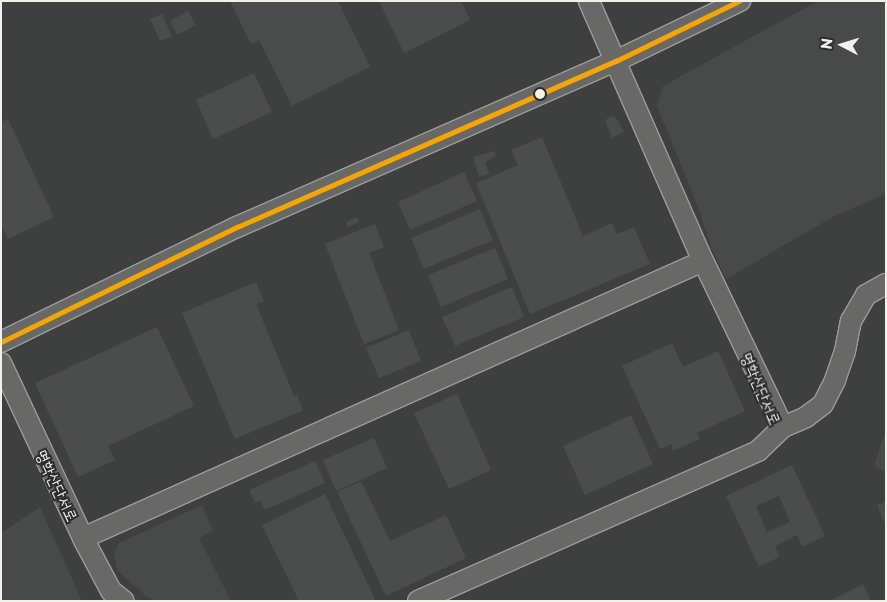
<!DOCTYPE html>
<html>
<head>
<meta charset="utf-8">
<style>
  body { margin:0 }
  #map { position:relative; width:887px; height:602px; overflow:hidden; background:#333434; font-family:"Playpen Sans","Poor Story",sans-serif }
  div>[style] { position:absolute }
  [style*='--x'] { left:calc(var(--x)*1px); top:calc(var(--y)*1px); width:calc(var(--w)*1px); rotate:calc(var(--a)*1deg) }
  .built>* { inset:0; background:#3e4040 }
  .green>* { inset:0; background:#484a49 }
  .building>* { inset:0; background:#4b4c4c }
  .roads { filter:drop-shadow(1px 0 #9b9b99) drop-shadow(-1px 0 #9b9b99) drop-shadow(0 1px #9b9b99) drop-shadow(0 -1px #9b9b99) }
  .minor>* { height:20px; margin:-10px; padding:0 10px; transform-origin:10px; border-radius:10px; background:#686866 }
  .bus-1>* { height:5px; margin:-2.5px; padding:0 2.5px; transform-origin:2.5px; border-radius:2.5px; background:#f7a600 }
  .dots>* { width:14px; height:14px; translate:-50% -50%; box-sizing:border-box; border:2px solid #2a2d2e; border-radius:50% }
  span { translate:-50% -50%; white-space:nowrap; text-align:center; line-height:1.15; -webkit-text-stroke:4px #2a2d2e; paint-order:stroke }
  .street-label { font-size:16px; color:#f4f1e8 }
  .frame { position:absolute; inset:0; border:2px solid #f4f1e8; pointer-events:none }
  .north { position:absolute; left:817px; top:20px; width:50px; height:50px; -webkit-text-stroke:4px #2a2d2e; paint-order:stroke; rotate:275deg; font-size:14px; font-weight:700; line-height:20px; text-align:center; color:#f4f1e8 }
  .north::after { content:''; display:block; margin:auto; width:18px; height:22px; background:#f4f1e8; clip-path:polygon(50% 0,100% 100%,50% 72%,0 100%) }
</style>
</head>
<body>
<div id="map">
  <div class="built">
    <div style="clip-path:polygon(1px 1px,886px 1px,886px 427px,874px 466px,886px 472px,886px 601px,1px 601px)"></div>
  </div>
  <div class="green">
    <div style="clip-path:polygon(818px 1px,886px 1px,886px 194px,836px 215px,726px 279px,711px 247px,698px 207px,657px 106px,663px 86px)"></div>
    <div style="clip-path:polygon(886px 427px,886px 472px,874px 466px)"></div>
    <div style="clip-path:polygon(202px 505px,213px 531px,199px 538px,231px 601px,155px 601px,146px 596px,117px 570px,114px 553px,119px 543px)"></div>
    <div style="clip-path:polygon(40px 507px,82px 601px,1px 601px,1px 533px)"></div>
  </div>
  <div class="building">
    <div style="clip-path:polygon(230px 1px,338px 1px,370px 67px,292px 106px,259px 40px,251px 44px)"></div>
    <div style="clip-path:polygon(379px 1px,461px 1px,470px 20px,404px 53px)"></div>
    <div style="clip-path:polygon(188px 11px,196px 25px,177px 35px,170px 21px)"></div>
    <div style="clip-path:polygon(162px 14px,172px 36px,160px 41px,150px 19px)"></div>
    <div style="clip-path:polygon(254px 73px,272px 112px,213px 139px,196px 100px)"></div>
    <div style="clip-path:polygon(612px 116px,617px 119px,624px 132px,612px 138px,605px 120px)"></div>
    <div style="clip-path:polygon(8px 119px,54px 217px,8px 239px,1px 225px,1px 122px)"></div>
    <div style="clip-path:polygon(542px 137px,583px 236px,612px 223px,617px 234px,634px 227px,650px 264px,530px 314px,476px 183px,518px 165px,511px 150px)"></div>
    <div style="clip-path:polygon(495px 151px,496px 156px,485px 162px,489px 174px,479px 177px,473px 157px)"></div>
    <div style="clip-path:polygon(464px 172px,477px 201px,410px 230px,398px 202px)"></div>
    <div style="clip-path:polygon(480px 209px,493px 240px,424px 269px,411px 238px)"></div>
    <div style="clip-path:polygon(357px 217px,359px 222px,348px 227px,346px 222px)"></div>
    <div style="clip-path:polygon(375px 224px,384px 247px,369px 253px,399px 330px,364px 344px,325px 244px)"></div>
    <div style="clip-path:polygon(495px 248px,508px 279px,441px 307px,428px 275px)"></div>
    <div style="clip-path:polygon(256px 282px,264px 301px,256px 304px,294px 396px,297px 394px,303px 410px,235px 439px,182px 313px)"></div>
    <div style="clip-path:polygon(512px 287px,524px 317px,455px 346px,442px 317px)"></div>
    <div style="clip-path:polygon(157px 327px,194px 406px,108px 446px,115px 460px,78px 477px,35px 383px)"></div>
    <div style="clip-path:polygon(409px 330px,421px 361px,379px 378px,366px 348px)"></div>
    <div style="clip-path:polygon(672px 343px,683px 367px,718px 351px,745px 411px,697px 433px,700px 439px,673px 451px,671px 444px,660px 449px,622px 366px)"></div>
    <div style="clip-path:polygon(457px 394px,491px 470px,449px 489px,414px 413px)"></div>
    <div style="clip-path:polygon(631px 415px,653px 464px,585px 495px,563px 446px)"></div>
    <div style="clip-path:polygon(374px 438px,387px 468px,336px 491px,323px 460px)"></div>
    <div style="clip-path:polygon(315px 461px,325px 483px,265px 510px,260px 500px,255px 503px,249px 490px)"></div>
    <div style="clip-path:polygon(evenodd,792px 465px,825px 536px,802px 547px,797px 535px,775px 546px,779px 557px,759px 567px,726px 496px,792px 465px,779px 496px,790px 522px,767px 532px,756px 506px,779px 496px)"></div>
    <div style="clip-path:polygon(361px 481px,390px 541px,446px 515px,466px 558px,386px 596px,337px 492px)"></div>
    <div style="clip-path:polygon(325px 494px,375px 599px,370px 601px,299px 601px,262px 525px)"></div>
    <div style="clip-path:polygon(886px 502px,886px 526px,877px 505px)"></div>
    <div style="clip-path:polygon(863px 584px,871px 601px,830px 601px)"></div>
  </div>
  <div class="roads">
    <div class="minor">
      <div style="--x:1;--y:342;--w:263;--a:-26"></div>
      <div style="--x:237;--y:227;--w:414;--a:-23.7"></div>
      <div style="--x:616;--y:61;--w:138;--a:-25.8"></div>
      <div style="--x:1;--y:363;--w:198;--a:64.9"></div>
      <div style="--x:85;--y:542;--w:55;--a:62"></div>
      <div style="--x:111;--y:591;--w:16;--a:38"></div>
      <div style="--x:783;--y:427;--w:25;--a:-23"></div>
      <div style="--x:806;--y:417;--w:21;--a:-37"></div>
      <div style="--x:823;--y:404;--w:27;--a:-63"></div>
      <div style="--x:835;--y:380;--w:31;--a:-71"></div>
      <div style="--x:845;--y:351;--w:31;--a:-79"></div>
      <div style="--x:851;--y:321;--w:30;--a:-60"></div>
      <div style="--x:866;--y:295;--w:23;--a:-29"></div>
      <div style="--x:83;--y:538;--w:679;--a:-24.07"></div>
      <div style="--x:418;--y:601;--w:372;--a:-23.8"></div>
      <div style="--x:758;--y:451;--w:35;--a:-44"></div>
      <div style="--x:783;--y:427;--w:184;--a:-115.7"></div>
      <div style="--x:703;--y:261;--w:284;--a:-113.7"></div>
    </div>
  </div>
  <div class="bus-1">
    <div style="--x:1;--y:342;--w:263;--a:-26"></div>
    <div style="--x:237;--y:227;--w:414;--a:-23.7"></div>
    <div style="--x:616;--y:61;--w:137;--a:-26"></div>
  </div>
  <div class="dots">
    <div style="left:540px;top:94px;background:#f4f1e8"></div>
  </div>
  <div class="street-label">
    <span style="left:762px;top:388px;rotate:67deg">명학산단서로</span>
    <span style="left:58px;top:485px;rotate:65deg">명학산단서로</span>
  </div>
  <div class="frame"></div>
  <div class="north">N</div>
</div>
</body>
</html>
